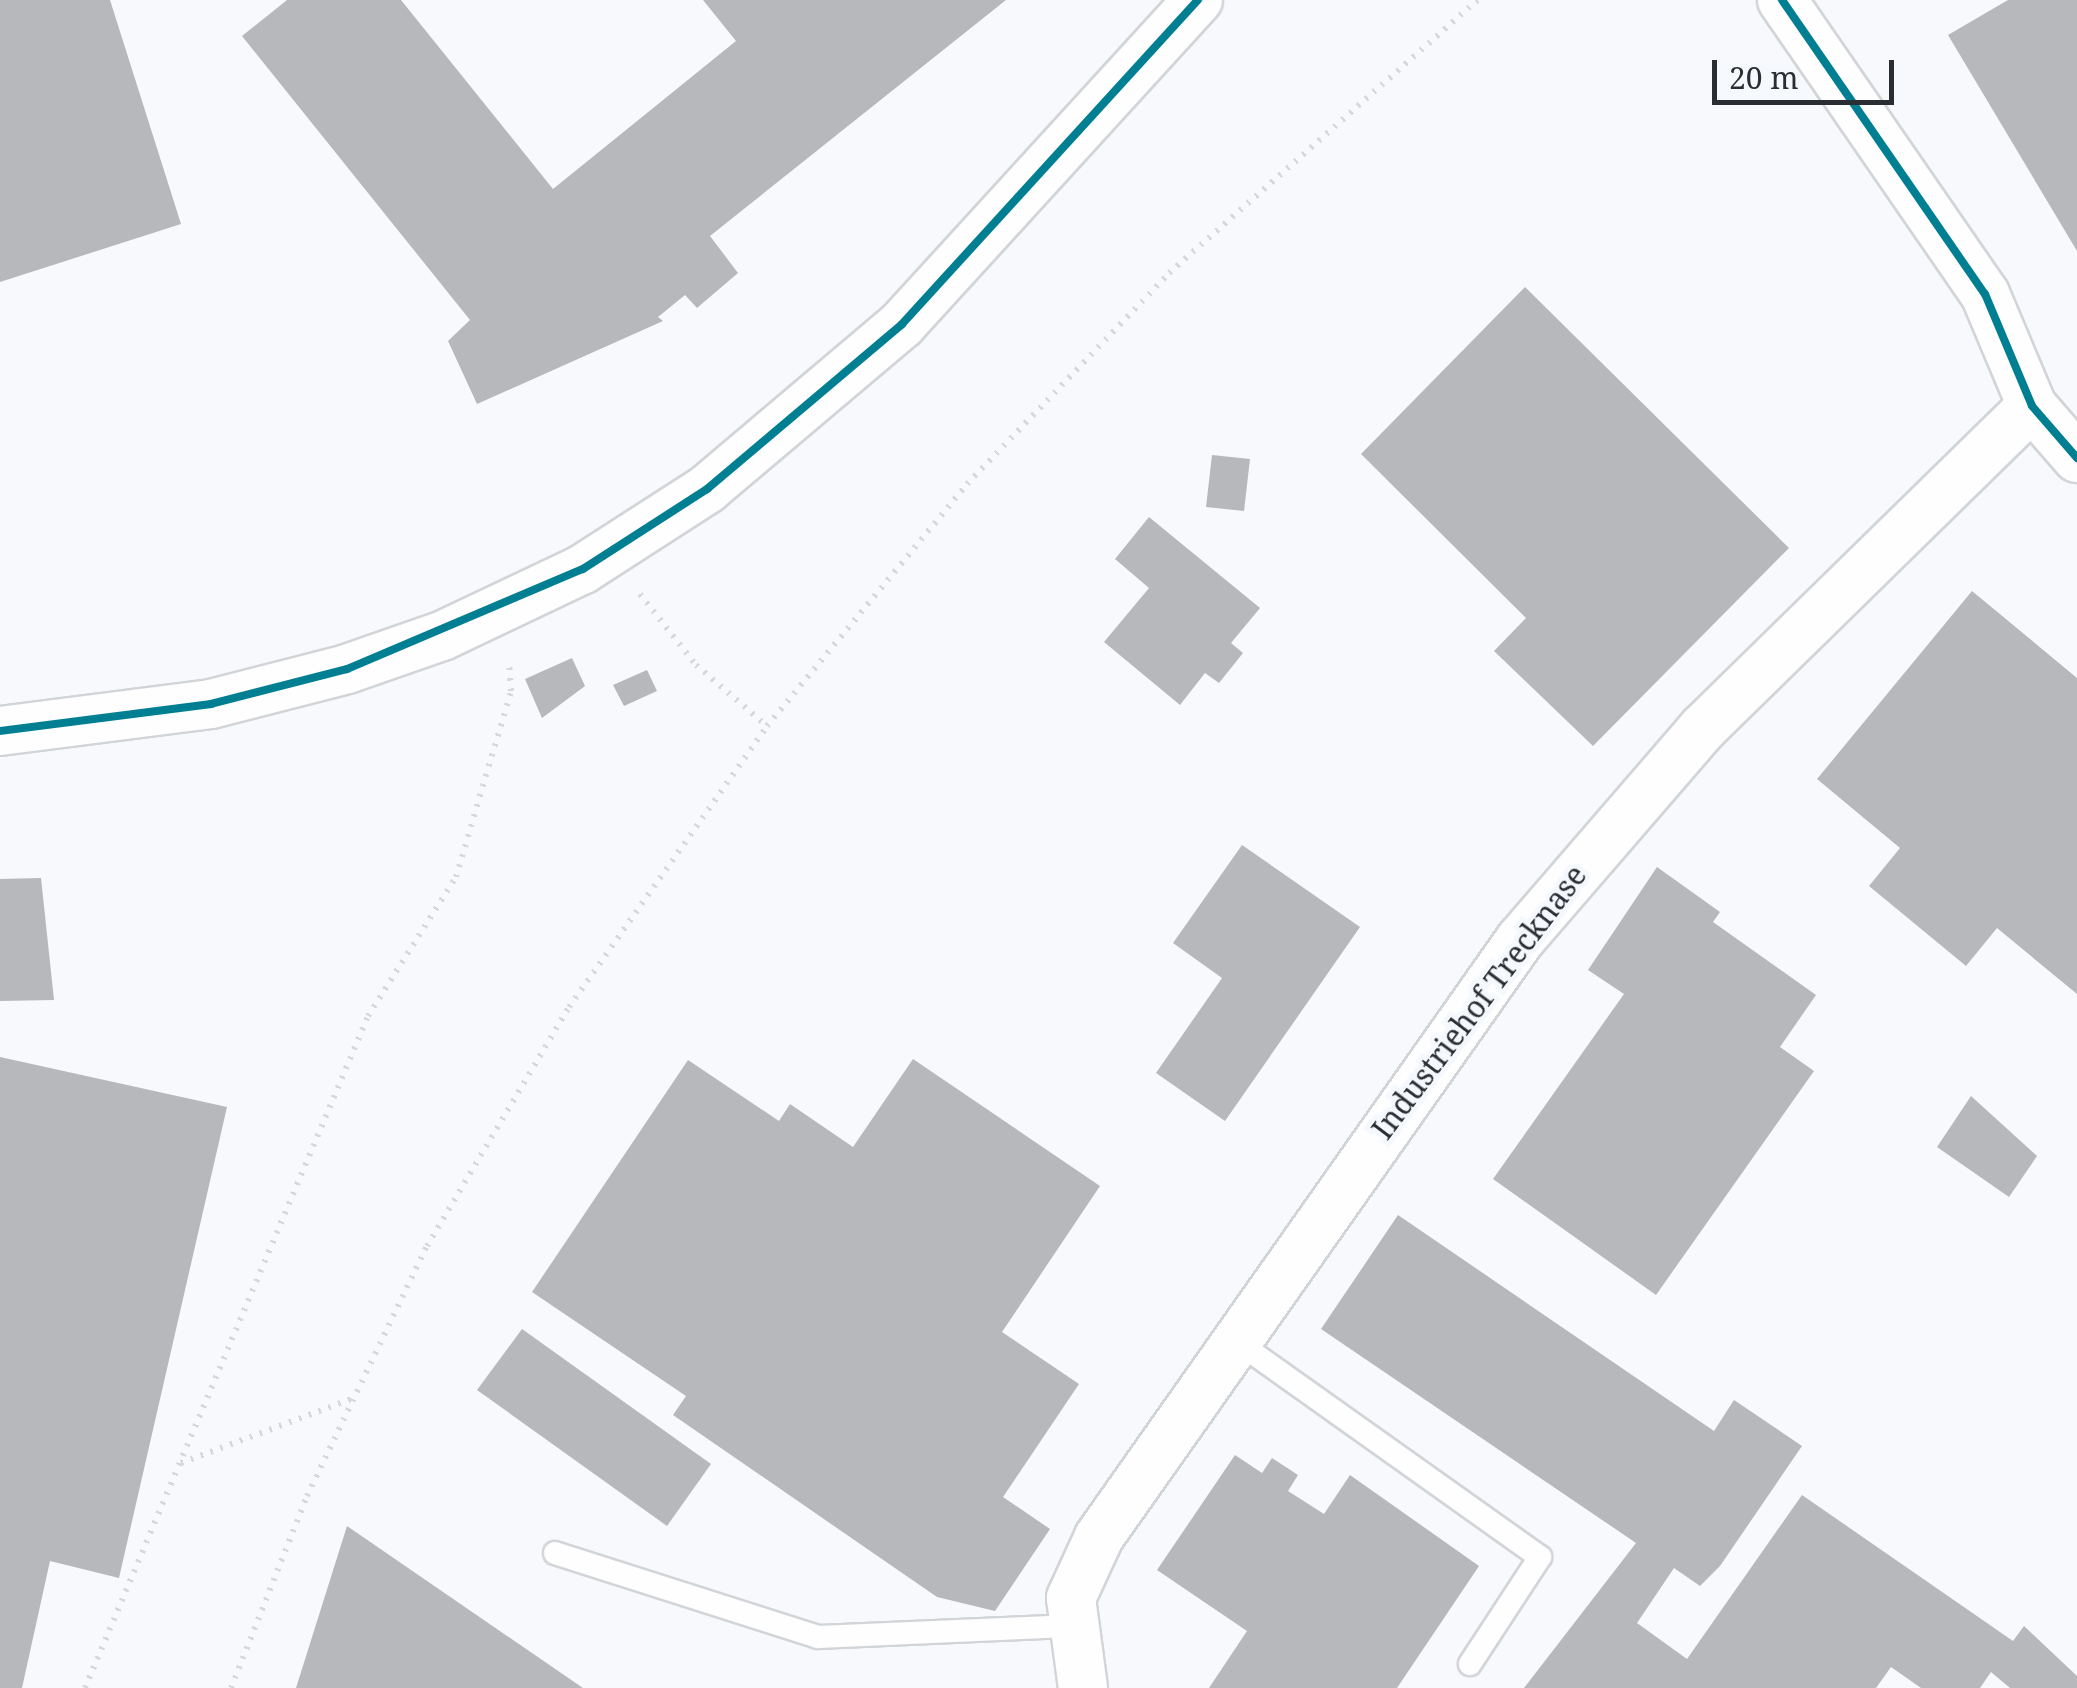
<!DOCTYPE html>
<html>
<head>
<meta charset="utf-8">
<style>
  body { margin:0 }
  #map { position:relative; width:2077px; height:1688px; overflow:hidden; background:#f7f9fc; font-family:"Noto Serif",serif }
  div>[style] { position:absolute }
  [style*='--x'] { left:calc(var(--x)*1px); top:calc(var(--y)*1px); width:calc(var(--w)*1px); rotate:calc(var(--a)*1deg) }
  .building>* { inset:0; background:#b6b8bb }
  .path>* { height:6px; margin-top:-3px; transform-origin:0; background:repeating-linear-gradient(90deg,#d8d8d9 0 2.5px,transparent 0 10.5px) }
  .roads { filter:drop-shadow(2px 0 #d2d5d8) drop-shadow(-2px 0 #d2d5d8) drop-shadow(0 2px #d2d5d8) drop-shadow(0 -2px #d2d5d8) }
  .lane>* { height:22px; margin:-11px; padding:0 11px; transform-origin:11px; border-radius:11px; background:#fefeff }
  .street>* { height:48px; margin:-24px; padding:0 24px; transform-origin:24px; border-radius:24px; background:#fefeff }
  .bus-1>* { height:8px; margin:-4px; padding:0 4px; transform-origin:4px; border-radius:4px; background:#007e92 }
  span { translate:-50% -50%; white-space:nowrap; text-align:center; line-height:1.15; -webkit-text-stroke:10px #f5f9fe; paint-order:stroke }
  .street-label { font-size:30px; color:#2a2e33 }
  .scale { position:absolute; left:1712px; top:60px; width:182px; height:45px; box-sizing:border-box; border:5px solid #2a2e33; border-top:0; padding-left:12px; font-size:30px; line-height:35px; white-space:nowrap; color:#2a2e33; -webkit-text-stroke:8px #f5f9fe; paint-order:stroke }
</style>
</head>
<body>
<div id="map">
  <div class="building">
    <div style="clip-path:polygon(0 0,110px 0,181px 224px,0 282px)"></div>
    <div style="clip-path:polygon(287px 0,401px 0,553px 189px,736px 41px,703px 0,1006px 0,710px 236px,738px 273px,697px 308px,685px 295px,658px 317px,663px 321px,477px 404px,448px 341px,470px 320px,242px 36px)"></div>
    <div style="clip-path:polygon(2008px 0,2077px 0,2077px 251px,1948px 35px)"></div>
    <div style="clip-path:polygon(1525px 287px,1789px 548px,1593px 746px,1494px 651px,1526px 618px,1361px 454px)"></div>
    <div style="clip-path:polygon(1212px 455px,1250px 459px,1244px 511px,1206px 507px)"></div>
    <div style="clip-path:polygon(1149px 517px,1260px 608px,1231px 643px,1243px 653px,1219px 683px,1205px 673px,1180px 705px,1104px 642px,1149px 588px,1115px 559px)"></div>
    <div style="clip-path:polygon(1972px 591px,2077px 678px,2077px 994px,1997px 928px,1966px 966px,1869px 886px,1900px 848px,1817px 779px)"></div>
    <div style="clip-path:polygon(572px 658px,585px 686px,542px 718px,525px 679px)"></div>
    <div style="clip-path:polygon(647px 670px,657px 691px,624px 706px,613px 685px)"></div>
    <div style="clip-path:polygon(1242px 845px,1360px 927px,1225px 1121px,1156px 1073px,1222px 978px,1173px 943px)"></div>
    <div style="clip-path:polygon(1657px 867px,1720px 912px,1713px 922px,1816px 995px,1780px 1047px,1814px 1071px,1656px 1295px,1493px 1179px,1624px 994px,1588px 970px)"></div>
    <div style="clip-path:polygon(41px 878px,54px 1000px,0 1001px,0 879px)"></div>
    <div style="clip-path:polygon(0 1057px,227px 1107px,119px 1578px,50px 1561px,22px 1688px,0 1688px)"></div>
    <div style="clip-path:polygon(913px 1059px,1100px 1186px,1002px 1332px,1079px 1384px,1003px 1497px,1050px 1529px,995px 1611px,937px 1597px,673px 1415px,686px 1396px,532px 1292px,688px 1060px,779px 1121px,790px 1104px,853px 1147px)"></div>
    <div style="clip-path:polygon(1971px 1096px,2037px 1156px,2009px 1197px,1937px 1147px)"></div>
    <div style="clip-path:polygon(1398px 1215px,1714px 1431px,1734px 1400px,1802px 1446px,1720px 1566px,1700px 1586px,1674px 1568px,1637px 1623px,1687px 1659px,1802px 1495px,2013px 1641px,2024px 1626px,2077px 1676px,2077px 1688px,2010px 1688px,1991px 1672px,1980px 1688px,1921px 1688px,1891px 1667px,1876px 1688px,1524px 1688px,1636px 1543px,1321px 1329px)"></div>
    <div style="clip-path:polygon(522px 1329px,711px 1464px,667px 1526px,477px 1390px)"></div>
    <div style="clip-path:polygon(1235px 1455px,1262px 1473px,1272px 1458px,1298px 1475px,1288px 1491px,1324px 1514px,1350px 1475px,1479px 1566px,1397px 1688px,1209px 1688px,1247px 1631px,1157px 1570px)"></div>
    <div style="clip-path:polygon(347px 1526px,583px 1688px,296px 1688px)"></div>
  </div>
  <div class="path">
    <div style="--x:640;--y:594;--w:90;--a:51.7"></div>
    <div style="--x:696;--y:665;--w:94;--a:40.7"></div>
    <div style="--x:181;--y:1463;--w:182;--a:-20.6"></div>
    <div style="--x:85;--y:1688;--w:729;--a:-67.16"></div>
    <div style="--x:368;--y:1016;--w:165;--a:-57.7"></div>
    <div style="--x:456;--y:877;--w:194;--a:-73.5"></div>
    <div style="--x:511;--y:691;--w:26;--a:-94"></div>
    <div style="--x:231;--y:1688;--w:206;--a:-68.4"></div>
    <div style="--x:307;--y:1496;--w:277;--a:-64.4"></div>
    <div style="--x:427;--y:1246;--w:278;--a:-59.3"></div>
    <div style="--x:569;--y:1007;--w:344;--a:-54.8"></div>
    <div style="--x:767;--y:726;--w:314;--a:-50.4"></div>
    <div style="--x:967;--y:484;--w:292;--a:-46.2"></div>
    <div style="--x:1169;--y:273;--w:412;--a:-41.5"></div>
  </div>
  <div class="roads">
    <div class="lane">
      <div style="--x:1236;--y:1341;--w:373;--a:35.4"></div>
      <div style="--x:1540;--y:1557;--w:128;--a:123.2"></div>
      <div style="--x:555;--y:1553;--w:276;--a:17.7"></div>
      <div style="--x:818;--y:1637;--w:250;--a:-2.5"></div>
    </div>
    <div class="street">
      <div style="--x:1782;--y:0;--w:357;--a:55.4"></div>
      <div style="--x:1985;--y:294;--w:121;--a:67.2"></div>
      <div style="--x:2032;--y:406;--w:69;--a:49.1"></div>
      <div style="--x:0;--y:731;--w:213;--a:-7.3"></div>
      <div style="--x:211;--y:704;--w:140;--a:-14.4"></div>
      <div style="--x:347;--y:669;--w:101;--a:-19.2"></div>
      <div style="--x:442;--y:636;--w:156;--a:-25.4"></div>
      <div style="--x:583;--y:569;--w:148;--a:-32.8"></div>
      <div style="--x:707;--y:489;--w:255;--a:-40.2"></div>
      <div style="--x:902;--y:324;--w:439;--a:-47.6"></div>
      <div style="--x:1083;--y:1688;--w:91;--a:-97.6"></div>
      <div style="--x:1071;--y:1598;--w:67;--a:-65.3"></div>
      <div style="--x:1099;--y:1537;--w:731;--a:-54.81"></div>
      <div style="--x:1520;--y:940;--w:280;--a:-49.2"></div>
      <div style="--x:1703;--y:728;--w:460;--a:-44.4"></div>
    </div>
  </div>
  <div class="bus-1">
    <div style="--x:1782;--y:0;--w:357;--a:55.4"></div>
    <div style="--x:1985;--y:294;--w:121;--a:67.2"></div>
    <div style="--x:2032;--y:406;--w:69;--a:49.1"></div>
    <div style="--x:0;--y:731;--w:213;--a:-7.3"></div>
    <div style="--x:211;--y:704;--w:140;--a:-14.4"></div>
    <div style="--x:347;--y:669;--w:256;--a:-23"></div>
    <div style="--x:583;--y:569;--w:148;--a:-32.8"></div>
    <div style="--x:707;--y:489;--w:255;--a:-40.2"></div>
    <div style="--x:902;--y:324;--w:439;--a:-47.6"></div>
  </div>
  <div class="street-label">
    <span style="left:1479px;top:1002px;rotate:-53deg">Industriehof Trecknase</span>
  </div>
  <div class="scale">20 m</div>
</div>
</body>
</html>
